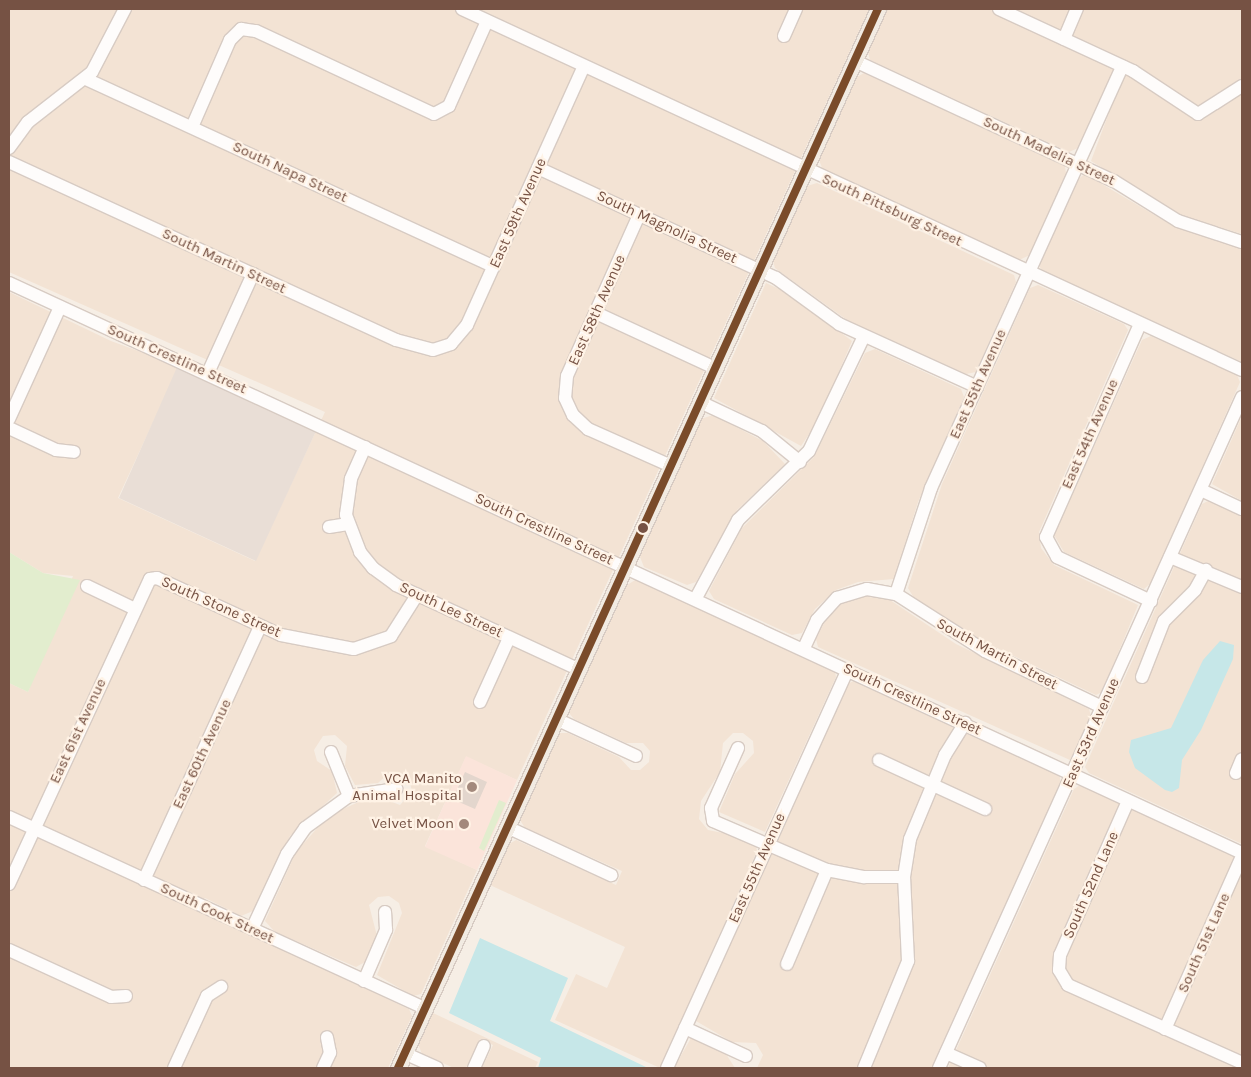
<!DOCTYPE html>
<html>
<head>
<meta charset="utf-8">
<style>
  body { margin:0 }
  #map { position:relative; width:1251px; height:1077px; overflow:hidden; background:#f6eee5; font-family:Karla,sans-serif }
  div>[style] { position:absolute }
  [style*='--x'] { left:calc(var(--x)*1px); top:calc(var(--y)*1px); width:calc(var(--w)*1px); rotate:calc(var(--a)*1deg) }
  .residential>* { inset:0; background:#f3e3d4 }
  .commercial>* { inset:0; background:#fbe4da }
  .industrial>* { inset:0; background:#e9ded6 }
  .green>* { inset:0; background:#e2edce }
  .water>* { inset:0; background:#c6e7e8 }
  .building>* { inset:0; background:#e3d6cd }
  .roads { filter:drop-shadow(1px 0 #d7cbc3) drop-shadow(-1px 0 #d7cbc3) drop-shadow(0 1px #d7cbc3) drop-shadow(0 -1px #d7cbc3) }
  .minor>* { height:12px; margin:-6px; padding:0 6px; transform-origin:6px; border-radius:6px; background:#fefcfb }
  .major>* { height:15px; margin:-7.5px; padding:0 7.5px; transform-origin:7.5px; border-radius:7.5px; background:#f2ebe2 }
  .bus-1>* { height:8px; margin:-4px; padding:0 4px; transform-origin:4px; border-radius:4px; background:#7a4b2a }
  .dots>* { width:14px; height:14px; translate:-50% -50%; box-sizing:border-box; border:2px solid #fff3e6; border-radius:50% }
  span { translate:-50% -50%; white-space:nowrap; text-align:center; line-height:1.15; -webkit-text-stroke:4.5px #fff3e6; paint-order:stroke }
  .street-label { font-size:15px; color:#765244 }
  .poi-label { font-size:15px; color:#765244 }
  .right { translate:-100% -50%; text-align:right }
  .frame { position:absolute; inset:0; border:10px solid #765244; pointer-events:none }
</style>
</head>
<body>
<div id="map">
  <div class="residential">
    <div style="clip-path:polygon(9px 9px,869px 9px,517px 780px,466px 757px,425px 846px,477px 870px,421px 994px,413px 996px,377px 975px,402px 913px,399px 903px,389px 896px,378px 897px,369px 905px,377px 936px,365px 962px,356px 967px,275px 932px,265px 921px,296px 852px,328px 816px,365px 799px,379px 797px,400px 805px,412px 792px,409px 778px,399px 772px,389px 773px,378px 783px,355px 785px,345px 766px,347px 746px,335px 735px,323px 736px,314px 750px,317px 761px,332px 771px,337px 793px,290px 836px,253px 911px,241px 916px,205px 898px,193px 908px,409px 1009px,412px 1016px,388px 1068px,9px 1068px,9px 683px,28px 692px,73px 576px,43px 573px,9px 552px,9px 292px,111px 341px,179px 366px,118px 498px,255px 561px,325px 412px,9px 272px)"></div>
    <div style="clip-path:polygon(888px 9px,1242px 9px,1242px 234px,1183px 216px,1091px 161px,1110px 110px,1111px 102px,1103px 98px,1078px 148px,1069px 152px,870px 60px,868px 52px)"></div>
    <div style="clip-path:polygon(864px 73px,1065px 166px,1066px 174px,1030px 255px,1019px 260px,823px 170px,819px 160px,857px 77px)"></div>
    <div style="clip-path:polygon(1085px 174px,1173px 226px,1242px 248px,1242px 362px,1042px 272px,1038px 262px,1054px 221px,1059px 223px,1078px 179px)"></div>
    <div style="clip-path:polygon(817px 183px,1014px 275px,1016px 282px,976px 372px,966px 374px,847px 320px,775px 268px,773px 261px,807px 186px)"></div>
    <div style="clip-path:polygon(766px 283px,790px 294px,852px 341px,818px 421px,801px 446px,714px 398px)"></div>
    <div style="clip-path:polygon(1038px 285px,1124px 324px,1128px 330px,1039px 532px,1041px 548px,1054px 565px,1138px 605px,1102px 692px,1096px 695px,982px 641px,914px 598px,908px 588px,942px 484px,1030px 288px)"></div>
    <div style="clip-path:polygon(1151px 336px,1237px 375px,1240px 382px,1151px 583px,1144px 589px,1064px 552px,1054px 535px,1142px 340px)"></div>
    <div style="clip-path:polygon(875px 349px,961px 389px,964px 397px,918px 502px,894px 579px,858px 582px,836px 590px,815px 609px,802px 633px,792px 635px,714px 599px,709px 591px,742px 528px,814px 457px,865px 353px)"></div>
    <div style="clip-path:polygon(713px 415px,763px 441px,785px 464px,737px 510px,696px 582px,687px 585px,644px 567px,640px 557px,701px 419px)"></div>
    <div style="clip-path:polygon(1242px 416px,1242px 501px,1212px 484px)"></div>
    <div style="clip-path:polygon(1208px 501px,1242px 516px,1242px 844px,1089px 773px,1085px 767px,1202px 504px)"></div>
    <div style="clip-path:polygon(637px 579px,835px 671px,836px 677px,765px 832px,719px 812px,735px 774px,754px 753px,753px 741px,743px 733px,733px 733px,723px 743px,720px 772px,701px 801px,699px 819px,708px 830px,728px 834px,756px 846px,757px 851px,660px 1068px,555px 1020px,576px 974px,607px 988px,625px 947px,490px 885px,509px 844px,516px 840px,616px 885px,622px 871px,525px 828px,520px 820px,560px 733px,568px 733px,619px 757px,631px 770px,640px 770px,649px 762px,650px 751px,643px 743px,626px 743px,574px 719px,569px 713px,627px 585px)"></div>
    <div style="clip-path:polygon(862px 596px,890px 600px,956px 644px,1089px 709px,1091px 716px,1070px 760px,818px 647px,816px 639px,827px 617px,841px 604px)"></div>
    <div style="clip-path:polygon(856px 680px,1059px 774px,1061px 782px,934px 1068px,757px 1068px,763px 1055px,756px 1043px,732px 1042px,696px 1021px,849px 683px)"></div>
    <div style="clip-path:polygon(1080px 785px,1242px 858px,1242px 1068px,948px 1068px,1074px 789px)"></div>
    <div style="clip-path:polygon(433px 1013px,538px 1062px,535px 1068px,482px 1068px,493px 1045px,480px 1039px,466px 1068px,454px 1068px,422px 1054px,418px 1044px)"></div>
    <div style="clip-path:polygon(691px 1038px,726px 1054px,735px 1068px,674px 1068px)"></div>
  </div>
  <div class="commercial">
    <div style="clip-path:polygon(466px 756px,517px 780px,477px 870px,425px 847px)"></div>
  </div>
  <div class="industrial">
    <div style="clip-path:polygon(178px 365px,317px 429px,256px 561px,119px 498px)"></div>
  </div>
  <div class="green">
    <div style="clip-path:polygon(9px 552px,43px 573px,80px 580px,28px 692px,9px 683px)"></div>
    <div style="clip-path:polygon(499px 800px,506px 803px,484px 851px,479px 848px)"></div>
  </div>
  <div class="water">
    <div style="clip-path:polygon(1220px 641px,1234px 645px,1233px 659px,1201px 730px,1182px 760px,1179px 788px,1172px 792px,1165px 790px,1135px 768px,1129px 752px,1131px 740px,1171px 728px,1203px 660px)"></div>
    <div style="clip-path:polygon(480px 938px,568px 978px,550px 1021px,648px 1068px,538px 1068px,541px 1058px,449px 1013px)"></div>
  </div>
  <div class="building">
    <div style="clip-path:polygon(465px 772px,487px 782px,475px 809px,459px 802px,462px 794px,456px 792px)"></div>
  </div>
  <div class="roads">
    <div class="minor">
      <div style="--x:462;--y:9;--w:859;--a:24.84"></div>
      <div style="--x:999;--y:9;--w:148;--a:24.8"></div>
      <div style="--x:1133;--y:71;--w:78;--a:33.5"></div>
      <div style="--x:1198;--y:114;--w:52;--a:-32.5"></div>
      <div style="--x:784;--y:36;--w:30;--a:-66"></div>
      <div style="--x:1064;--y:39;--w:33;--a:-67"></div>
      <div style="--x:855;--y:61;--w:285;--a:24.9"></div>
      <div style="--x:1114;--y:181;--w:75;--a:32"></div>
      <div style="--x:1178;--y:221;--w:67;--a:18.2"></div>
      <div style="--x:86;--y:79;--w:449;--a:24.7"></div>
      <div style="--x:192;--y:127;--w:95;--a:-66.4"></div>
      <div style="--x:230;--y:40;--w:16;--a:-45"></div>
      <div style="--x:241;--y:29;--w:15;--a:8"></div>
      <div style="--x:256;--y:31;--w:196;--a:25"></div>
      <div style="--x:434;--y:114;--w:17;--a:-28"></div>
      <div style="--x:449;--y:106;--w:93;--a:-65.9"></div>
      <div style="--x:9;--y:148;--w:32;--a:-54"></div>
      <div style="--x:28;--y:122;--w:81;--a:-38"></div>
      <div style="--x:92;--y:72;--w:71;--a:-62.4"></div>
      <div style="--x:9;--y:162;--w:426;--a:24.7"></div>
      <div style="--x:396;--y:340;--w:38;--a:15"></div>
      <div style="--x:433;--y:350;--w:19;--a:-18"></div>
      <div style="--x:451;--y:344;--w:25;--a:-50"></div>
      <div style="--x:467;--y:325;--w:282;--a:-65.7"></div>
      <div style="--x:538;--y:168;--w:262;--a:24.8"></div>
      <div style="--x:776;--y:278;--w:78;--a:36.1"></div>
      <div style="--x:839;--y:324;--w:152;--a:24.5"></div>
      <div style="--x:639;--y:215;--w:176;--a:114.1"></div>
      <div style="--x:567;--y:376;--w:22;--a:95"></div>
      <div style="--x:565;--y:398;--w:19;--a:65"></div>
      <div style="--x:573;--y:415;--w:21;--a:43"></div>
      <div style="--x:588;--y:429;--w:91;--a:24"></div>
      <div style="--x:9;--y:283;--w:1358;--a:24.81"></div>
      <div style="--x:596;--y:313;--w:131;--a:24.8"></div>
      <div style="--x:1140;--y:324;--w:233;--a:113.8"></div>
      <div style="--x:1046;--y:537;--w:23;--a:61"></div>
      <div style="--x:1057;--y:557;--w:104;--a:25.1"></div>
      <div style="--x:208;--y:373;--w:109;--a:-65.6"></div>
      <div style="--x:700;--y:402;--w:68;--a:25.1"></div>
      <div style="--x:762;--y:431;--w:49;--a:39.2"></div>
      <div style="--x:9;--y:419;--w:123;--a:-65.5"></div>
      <div style="--x:9;--y:428;--w:52;--a:25.1"></div>
      <div style="--x:56;--y:450;--w:18;--a:6"></div>
      <div style="--x:365;--y:447;--w:35;--a:114"></div>
      <div style="--x:351;--y:479;--w:36;--a:98"></div>
      <div style="--x:346;--y:515;--w:40;--a:69"></div>
      <div style="--x:360;--y:552;--w:21;--a:51"></div>
      <div style="--x:373;--y:568;--w:29;--a:36"></div>
      <div style="--x:396;--y:585;--w:200;--a:24.8"></div>
      <div style="--x:1201;--y:490;--w:45;--a:24.9"></div>
      <div style="--x:329;--y:527;--w:19;--a:-9"></div>
      <div style="--x:1170;--y:557;--w:78;--a:22.6"></div>
      <div style="--x:87;--y:586;--w:53;--a:25.6"></div>
      <div style="--x:896;--y:594;--w:106;--a:32.6"></div>
      <div style="--x:985;--y:651;--w:130;--a:25.6"></div>
      <div style="--x:696;--y:598;--w:89;--a:-61.7"></div>
      <div style="--x:738;--y:520;--w:99;--a:-44.2"></div>
      <div style="--x:809;--y:451;--w:127;--a:-64.4"></div>
      <div style="--x:804;--y:648;--w:31;--a:-65"></div>
      <div style="--x:817;--y:620;--w:30;--a:-48"></div>
      <div style="--x:837;--y:598;--w:31;--a:-17"></div>
      <div style="--x:867;--y:589;--w:29;--a:10"></div>
      <div style="--x:896;--y:594;--w:112;--a:-71.7"></div>
      <div style="--x:931;--y:488;--w:463;--a:-65.6"></div>
      <div style="--x:1142;--y:677;--w:60;--a:-68.6"></div>
      <div style="--x:1164;--y:621;--w:44;--a:-45"></div>
      <div style="--x:1195;--y:590;--w:23;--a:-61"></div>
      <div style="--x:480;--y:702;--w:70;--a:-65.6"></div>
      <div style="--x:556;--y:719;--w:88;--a:24.8"></div>
      <div style="--x:738;--y:748;--w:66;--a:114.2"></div>
      <div style="--x:711;--y:808;--w:13;--a:81"></div>
      <div style="--x:713;--y:821;--w:124;--a:23.3"></div>
      <div style="--x:827;--y:870;--w:38;--a:11"></div>
      <div style="--x:864;--y:877;--w:40;--a:0"></div>
      <div style="--x:331;--y:752;--w:48;--a:67.8"></div>
      <div style="--x:879;--y:760;--w:117;--a:24.8"></div>
      <div style="--x:1236;--y:773;--w:15;--a:-67"></div>
      <div style="--x:1128;--y:801;--w:168;--a:113.8"></div>
      <div style="--x:1060;--y:955;--w:15;--a:94"></div>
      <div style="--x:1059;--y:970;--w:17;--a:59"></div>
      <div style="--x:1068;--y:985;--w:191;--a:24.1"></div>
      <div style="--x:9;--y:817;--w:458;--a:24.7"></div>
      <div style="--x:507;--y:827;--w:115;--a:24.8"></div>
      <div style="--x:144;--y:880;--w:278;--a:-65.4"></div>
      <div style="--x:9;--y:884;--w:336;--a:-65.2"></div>
      <div style="--x:150;--y:579;--w:7;--a:-8"></div>
      <div style="--x:157;--y:578;--w:136;--a:24.7"></div>
      <div style="--x:281;--y:635;--w:74;--a:10.9"></div>
      <div style="--x:354;--y:649;--w:39;--a:-19"></div>
      <div style="--x:391;--y:636;--w:49;--a:-57.6"></div>
      <div style="--x:252;--y:929;--w:83;--a:-65"></div>
      <div style="--x:287;--y:854;--w:32;--a:-55"></div>
      <div style="--x:305;--y:828;--w:54;--a:-36"></div>
      <div style="--x:349;--y:796;--w:48;--a:-8.5"></div>
      <div style="--x:9;--y:950;--w:112;--a:24.7"></div>
      <div style="--x:111;--y:997;--w:15;--a:-4"></div>
      <div style="--x:787;--y:964;--w:102;--a:-66.9"></div>
      <div style="--x:364;--y:981;--w:56;--a:-66.7"></div>
      <div style="--x:386;--y:930;--w:18;--a:-93"></div>
      <div style="--x:685;--y:1028;--w:67;--a:24.7"></div>
      <div style="--x:1165;--y:1029;--w:189;--a:-66"></div>
      <div style="--x:404;--y:1053;--w:36;--a:24"></div>
      <div style="--x:946;--y:1053;--w:37;--a:24"></div>
      <div style="--x:174;--y:1068;--w:79;--a:-65.4"></div>
      <div style="--x:207;--y:996;--w:17;--a:-33"></div>
      <div style="--x:323;--y:1068;--w:17;--a:-65"></div>
      <div style="--x:330;--y:1053;--w:16;--a:-101"></div>
      <div style="--x:474;--y:1068;--w:24;--a:-66"></div>
      <div style="--x:667;--y:1068;--w:438;--a:-65.6"></div>
      <div style="--x:864;--y:1068;--w:116;--a:-67.6"></div>
      <div style="--x:908;--y:961;--w:84;--a:-92.7"></div>
      <div style="--x:904;--y:877;--w:38;--a:-81"></div>
      <div style="--x:910;--y:839;--w:91;--a:-67.4"></div>
      <div style="--x:945;--y:755;--w:38;--a:-58"></div>
      <div style="--x:939;--y:1068;--w:736;--a:-65.7"></div>
    </div>
    <div class="major">
      <div style="--x:398;--y:1068;--w:1163;--a:-65.62"></div>
    </div>
  </div>
  <div class="bus-1">
    <div style="--x:398;--y:1068;--w:1163;--a:-65.62"></div>
  </div>
  <div class="dots">
    <div style="left:643px;top:528px;background:#765244"></div>
    <div style="left:472px;top:787px;background:#a3897c"></div>
    <div style="left:464px;top:824px;background:#a3897c"></div>
  </div>
  <div class="street-label">
    <span style="left:1049px;top:151px;rotate:25deg">South Madelia Street</span>
    <span style="left:290px;top:172px;rotate:25deg">South Napa Street</span>
    <span style="left:892px;top:210px;rotate:25deg">South Pittsburg Street</span>
    <span style="left:518px;top:213px;rotate:-66deg">East 59th Avenue</span>
    <span style="left:667px;top:227px;rotate:25deg">South Magnolia Street</span>
    <span style="left:224px;top:261px;rotate:25deg">South Martin Street</span>
    <span style="left:597px;top:310px;rotate:-66deg">East 58th Avenue</span>
    <span style="left:177px;top:359px;rotate:24deg">South Crestline Street</span>
    <span style="left:978px;top:384px;rotate:-66deg">East 55th Avenue</span>
    <span style="left:1090px;top:434px;rotate:-66deg">East 54th Avenue</span>
    <span style="left:544px;top:529px;rotate:25deg">South Crestline Street</span>
    <span style="left:221px;top:607px;rotate:24deg">South Stone Street</span>
    <span style="left:451px;top:610px;rotate:25deg">South Lee Street</span>
    <span style="left:997px;top:654px;rotate:28deg">South Martin Street</span>
    <span style="left:912px;top:699px;rotate:25deg">South Crestline Street</span>
    <span style="left:78px;top:731px;rotate:-65deg">East 61st Avenue</span>
    <span style="left:1091px;top:733px;rotate:-66deg">East 53rd Avenue</span>
    <span style="left:202px;top:754px;rotate:-65deg">East 60th Avenue</span>
    <span style="left:757px;top:868px;rotate:-66deg">East 55th Avenue</span>
    <span style="left:1091px;top:885px;rotate:-66deg">South 52nd Lane</span>
    <span style="left:217px;top:913px;rotate:25deg">South Cook Street</span>
    <span style="left:1204px;top:943px;rotate:-66deg">South 51st Lane</span>
  </div>
  <div class="poi-label">
    <span class="right" style="left:462px;top:787px">VCA Manito<br>Animal Hospital</span>
    <span class="right" style="left:454px;top:824px">Velvet Moon</span>
  </div>
  <div class="frame"></div>
</div>
</body>
</html>
